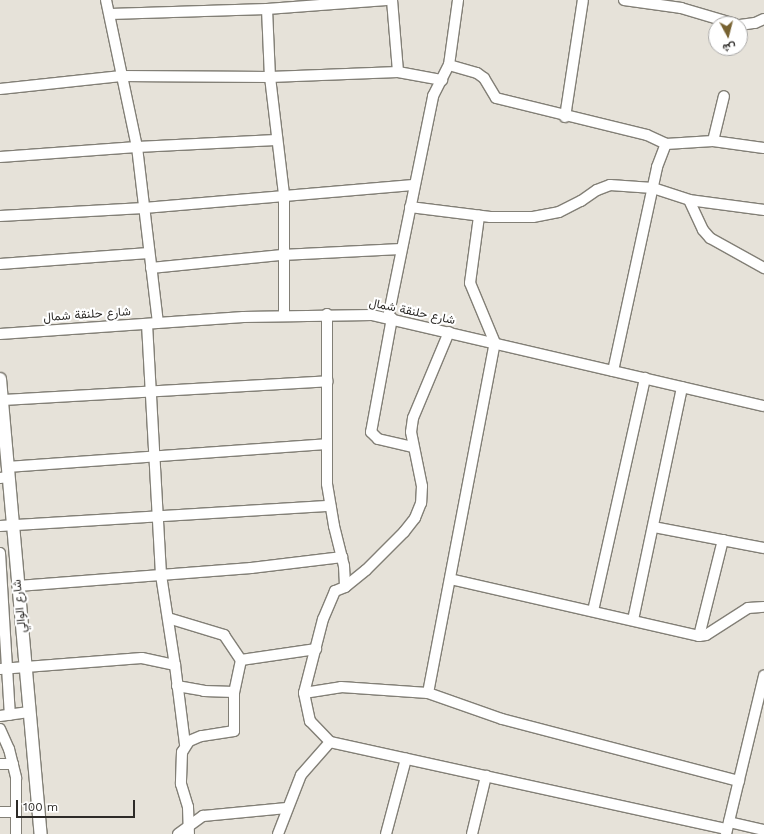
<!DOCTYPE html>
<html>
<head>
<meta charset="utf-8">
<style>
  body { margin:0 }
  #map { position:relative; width:764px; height:834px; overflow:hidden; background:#e6e2d9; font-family:"Work Sans",Vazirmatn,sans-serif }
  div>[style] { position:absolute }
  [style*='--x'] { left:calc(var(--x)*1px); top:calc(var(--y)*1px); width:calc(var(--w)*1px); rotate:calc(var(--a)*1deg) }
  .roads { filter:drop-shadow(1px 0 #827f76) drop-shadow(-1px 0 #827f76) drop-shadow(0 1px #827f76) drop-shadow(0 -1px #827f76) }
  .minor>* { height:10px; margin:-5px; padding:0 5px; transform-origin:5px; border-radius:5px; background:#fff }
  .major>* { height:12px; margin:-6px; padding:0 6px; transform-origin:6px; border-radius:6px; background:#fff }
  span { translate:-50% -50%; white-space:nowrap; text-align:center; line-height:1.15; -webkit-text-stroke:4px #fff; paint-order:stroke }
  .street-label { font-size:12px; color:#2d2b28 }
  .north { position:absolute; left:708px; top:16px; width:40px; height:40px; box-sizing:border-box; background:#fff; border:1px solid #abaaa9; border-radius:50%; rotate:173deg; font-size:11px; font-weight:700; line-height:16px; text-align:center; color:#2d2b28 }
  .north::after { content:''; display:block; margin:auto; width:14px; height:18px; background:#776231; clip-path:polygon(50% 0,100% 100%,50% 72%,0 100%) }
  .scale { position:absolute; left:16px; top:800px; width:119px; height:18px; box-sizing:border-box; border:2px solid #2d2b28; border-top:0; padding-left:5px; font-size:12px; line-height:14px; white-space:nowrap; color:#2d2b28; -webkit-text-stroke:3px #fff; paint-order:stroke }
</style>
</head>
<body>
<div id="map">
  <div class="roads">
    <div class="minor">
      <div style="--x:106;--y:0;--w:150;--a:78.1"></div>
      <div style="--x:137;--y:147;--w:177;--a:83.2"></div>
      <div style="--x:392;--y:0;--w:72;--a:85.2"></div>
      <div style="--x:624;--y:0;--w:58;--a:8"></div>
      <div style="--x:681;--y:8;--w:56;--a:16.5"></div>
      <div style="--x:267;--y:9;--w:68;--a:87.5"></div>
      <div style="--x:270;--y:77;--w:119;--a:83.2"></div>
      <div style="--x:284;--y:195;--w:120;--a:90"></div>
      <div style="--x:110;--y:14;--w:157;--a:-1.8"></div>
      <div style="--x:267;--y:9;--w:120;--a:-4.3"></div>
      <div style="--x:740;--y:25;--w:15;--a:-8"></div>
      <div style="--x:755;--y:23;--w:10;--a:-24"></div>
      <div style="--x:449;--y:65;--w:29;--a:16"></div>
      <div style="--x:477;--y:73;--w:9;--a:36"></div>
      <div style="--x:484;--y:78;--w:23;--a:59"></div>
      <div style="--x:496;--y:98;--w:155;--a:13.8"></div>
      <div style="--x:647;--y:135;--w:21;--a:25"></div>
      <div style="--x:666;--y:144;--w:47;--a:-3.7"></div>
      <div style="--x:713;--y:141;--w:51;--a:7.8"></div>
      <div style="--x:0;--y:89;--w:122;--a:-6.1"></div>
      <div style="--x:121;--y:76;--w:149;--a:0.4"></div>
      <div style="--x:270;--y:77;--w:128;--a:-2.2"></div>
      <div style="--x:398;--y:72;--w:45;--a:10.3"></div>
      <div style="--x:565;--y:117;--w:118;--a:-81.3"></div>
      <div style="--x:713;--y:141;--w:46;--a:-76.3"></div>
      <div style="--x:0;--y:157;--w:137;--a:-4.2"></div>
      <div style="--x:137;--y:147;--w:139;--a:-2.9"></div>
      <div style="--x:689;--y:200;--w:33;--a:65"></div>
      <div style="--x:703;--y:230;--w:11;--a:49"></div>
      <div style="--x:710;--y:238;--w:62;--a:29.1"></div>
      <div style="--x:410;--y:207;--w:81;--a:7.1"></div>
      <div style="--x:490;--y:217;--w:43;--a:0"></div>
      <div style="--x:533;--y:217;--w:26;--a:-11"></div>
      <div style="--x:559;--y:212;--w:25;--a:-27"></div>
      <div style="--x:581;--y:201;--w:19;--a:-35"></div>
      <div style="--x:597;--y:190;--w:14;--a:-21"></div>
      <div style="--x:610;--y:185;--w:43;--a:4"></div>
      <div style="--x:653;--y:188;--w:38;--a:18"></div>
      <div style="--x:689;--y:200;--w:76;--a:7.6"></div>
      <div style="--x:0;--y:216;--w:144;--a:-3.2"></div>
      <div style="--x:144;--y:208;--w:270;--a:-4.9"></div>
      <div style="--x:0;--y:264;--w:149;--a:-4.2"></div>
      <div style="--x:151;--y:268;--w:132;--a:-5.7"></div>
      <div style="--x:282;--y:255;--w:119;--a:-2.9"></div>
      <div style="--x:327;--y:314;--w:170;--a:90"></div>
      <div style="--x:327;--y:484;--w:43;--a:80.5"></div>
      <div style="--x:334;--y:526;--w:41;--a:76"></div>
      <div style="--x:344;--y:566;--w:21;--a:87"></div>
      <div style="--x:388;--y:318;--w:227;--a:-78.5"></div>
      <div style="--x:433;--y:96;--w:35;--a:-63"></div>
      <div style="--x:449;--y:65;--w:66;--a:-82.1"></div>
      <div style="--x:392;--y:318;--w:116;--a:100.4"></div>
      <div style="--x:371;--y:432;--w:10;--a:45"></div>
      <div style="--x:378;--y:439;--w:35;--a:13"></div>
      <div style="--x:147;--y:324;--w:251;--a:86.8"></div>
      <div style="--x:161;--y:575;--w:91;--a:81.2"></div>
      <div style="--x:449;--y:332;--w:93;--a:112.7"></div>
      <div style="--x:413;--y:418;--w:14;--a:98"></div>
      <div style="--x:411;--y:432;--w:55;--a:78.5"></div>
      <div style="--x:422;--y:486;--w:17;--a:93"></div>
      <div style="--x:421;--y:503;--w:16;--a:112"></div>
      <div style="--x:415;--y:518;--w:18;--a:128"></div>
      <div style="--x:404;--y:532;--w:54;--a:135"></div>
      <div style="--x:366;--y:570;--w:27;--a:141"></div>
      <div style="--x:345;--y:587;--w:11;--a:158"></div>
      <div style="--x:335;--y:591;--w:30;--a:113"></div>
      <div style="--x:323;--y:619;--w:76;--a:104.4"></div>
      <div style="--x:304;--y:693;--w:29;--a:78"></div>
      <div style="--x:310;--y:721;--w:29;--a:46"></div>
      <div style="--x:330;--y:742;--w:406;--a:12.4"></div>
      <div style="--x:0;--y:334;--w:244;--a:-4"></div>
      <div style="--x:243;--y:317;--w:129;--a:-0.9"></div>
      <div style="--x:372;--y:315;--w:402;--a:13.1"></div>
      <div style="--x:613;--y:371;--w:209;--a:-77.8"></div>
      <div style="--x:657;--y:167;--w:25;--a:-69"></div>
      <div style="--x:2;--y:400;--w:326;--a:-3.3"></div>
      <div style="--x:7;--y:467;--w:320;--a:-4.1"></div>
      <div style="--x:0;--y:478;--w:8;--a:-7"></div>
      <div style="--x:0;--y:526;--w:331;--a:-3.5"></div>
      <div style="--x:654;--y:527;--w:112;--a:10.8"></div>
      <div style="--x:0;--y:553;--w:162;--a:86.5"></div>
      <div style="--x:450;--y:579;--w:255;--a:12.9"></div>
      <div style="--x:699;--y:636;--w:7;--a:-8"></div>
      <div style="--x:706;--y:635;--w:50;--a:-32.7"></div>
      <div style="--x:748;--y:608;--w:16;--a:-4"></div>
      <div style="--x:18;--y:586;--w:234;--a:-4.4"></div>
      <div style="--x:251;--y:568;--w:92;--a:-6.9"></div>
      <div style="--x:593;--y:611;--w:239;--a:-77.4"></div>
      <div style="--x:168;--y:618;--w:59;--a:16.9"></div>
      <div style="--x:224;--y:635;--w:30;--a:56"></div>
      <div style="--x:241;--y:660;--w:33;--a:102"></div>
      <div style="--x:234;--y:692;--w:39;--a:90"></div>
      <div style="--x:234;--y:731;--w:33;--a:171"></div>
      <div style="--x:201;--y:736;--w:13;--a:157"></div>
      <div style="--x:189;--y:741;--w:13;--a:122"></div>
      <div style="--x:182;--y:752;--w:32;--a:92"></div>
      <div style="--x:181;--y:784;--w:24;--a:73"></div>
      <div style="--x:188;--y:807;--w:27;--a:88"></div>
      <div style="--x:633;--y:620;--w:238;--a:-78.1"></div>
      <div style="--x:699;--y:636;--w:99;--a:-76"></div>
      <div style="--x:241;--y:660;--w:76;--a:-8.3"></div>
      <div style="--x:0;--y:669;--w:142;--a:-4.4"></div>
      <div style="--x:142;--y:658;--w:34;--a:12"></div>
      <div style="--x:175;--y:665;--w:80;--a:82.8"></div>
      <div style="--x:177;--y:686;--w:27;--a:10"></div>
      <div style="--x:204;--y:691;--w:30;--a:2"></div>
      <div style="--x:304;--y:693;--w:37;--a:-9"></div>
      <div style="--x:341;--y:687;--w:87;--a:3.9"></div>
      <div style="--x:428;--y:693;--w:78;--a:19.4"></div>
      <div style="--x:502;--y:719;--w:245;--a:14.7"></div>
      <div style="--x:428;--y:693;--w:356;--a:-79.2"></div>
      <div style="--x:495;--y:343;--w:65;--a:-112.6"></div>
      <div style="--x:470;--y:283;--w:68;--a:-82.3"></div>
      <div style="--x:0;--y:716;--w:29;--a:-8"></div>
      <div style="--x:0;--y:729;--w:22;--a:66"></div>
      <div style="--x:9;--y:749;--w:30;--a:76"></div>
      <div style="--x:16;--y:778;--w:56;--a:90"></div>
      <div style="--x:0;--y:764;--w:13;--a:0"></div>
      <div style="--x:0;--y:812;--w:16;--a:0"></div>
      <div style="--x:729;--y:822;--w:36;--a:13"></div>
      <div style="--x:178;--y:834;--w:31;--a:-36"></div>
      <div style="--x:203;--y:816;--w:84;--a:-5.4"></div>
      <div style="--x:278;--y:834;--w:63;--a:-68.7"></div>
      <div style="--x:301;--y:775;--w:44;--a:-48.7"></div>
      <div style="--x:386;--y:834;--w:78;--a:-75.1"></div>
      <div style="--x:472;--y:834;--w:60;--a:-76.4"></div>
      <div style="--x:726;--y:834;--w:163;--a:-76.5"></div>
    </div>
    <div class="major">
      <div style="--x:0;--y:379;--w:457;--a:84.9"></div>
    </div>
  </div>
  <div class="street-label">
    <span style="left:412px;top:312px;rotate:12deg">شارع حلنقة شمال</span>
    <span style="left:87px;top:315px;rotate:-4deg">شارع حلنقة شمال</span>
    <span style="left:20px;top:606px;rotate:-96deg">شارع الوالي</span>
  </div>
  <div class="north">ش</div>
  <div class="scale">100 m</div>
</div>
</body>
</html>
